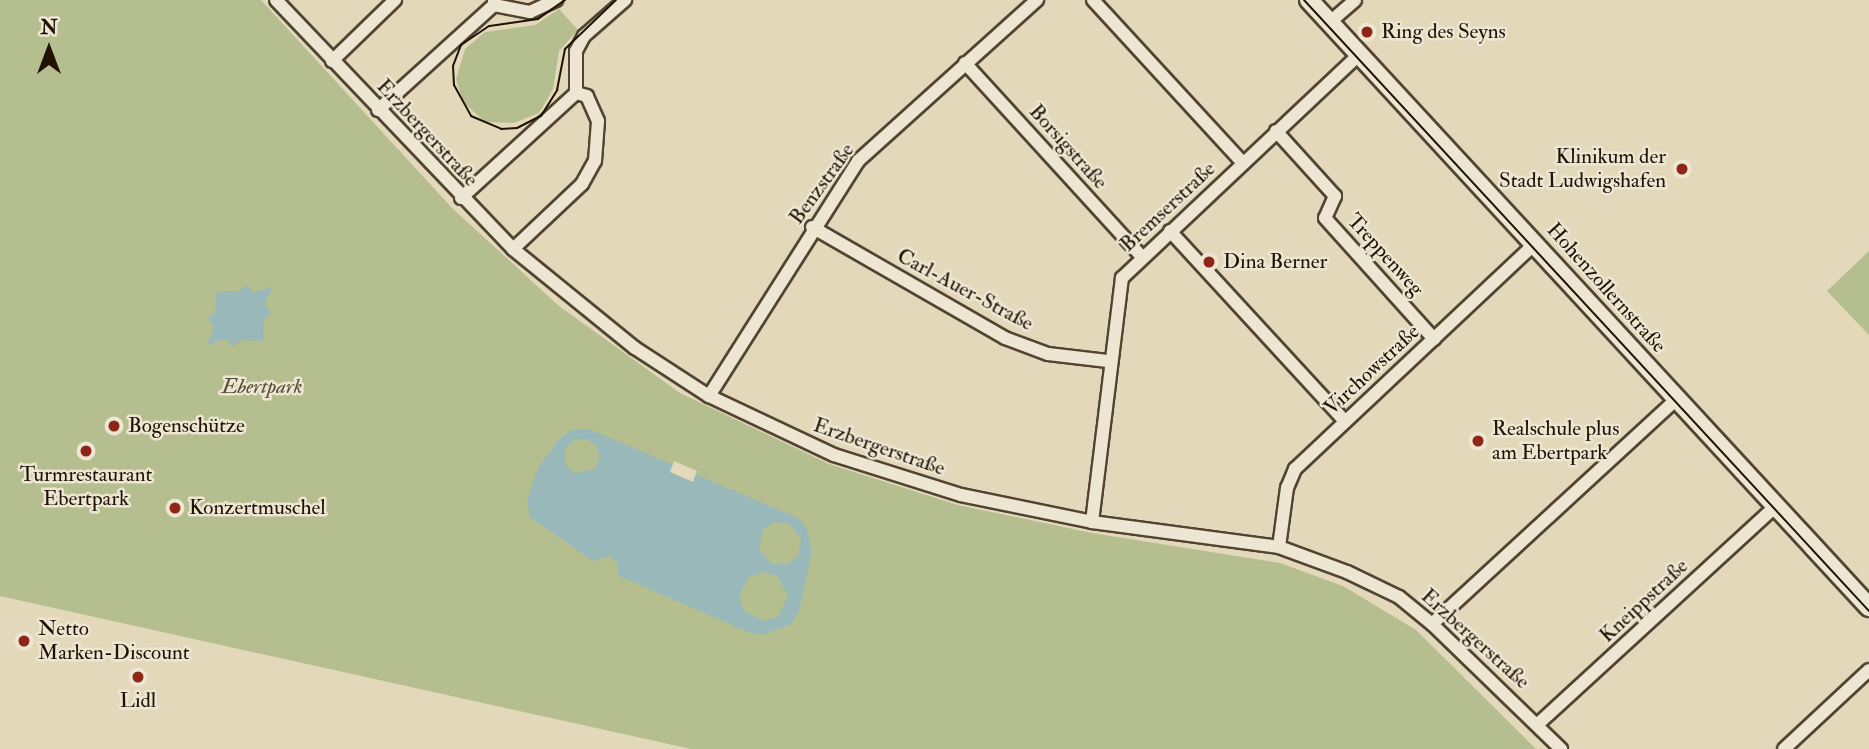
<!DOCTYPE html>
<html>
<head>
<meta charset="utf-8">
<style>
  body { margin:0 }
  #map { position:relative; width:1869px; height:749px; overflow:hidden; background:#e3d8ba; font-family:"IM FELL Double Pica",serif }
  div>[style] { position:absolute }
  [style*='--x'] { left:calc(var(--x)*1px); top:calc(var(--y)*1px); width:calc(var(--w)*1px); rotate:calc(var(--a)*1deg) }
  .green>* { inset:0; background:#b5be8f }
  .water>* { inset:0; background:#99b8b9 }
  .pier>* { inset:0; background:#e3d8ba }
  .roads { filter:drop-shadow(2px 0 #514432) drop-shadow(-2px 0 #514432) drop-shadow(0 2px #514432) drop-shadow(0 -2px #514432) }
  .street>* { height:12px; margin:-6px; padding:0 6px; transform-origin:6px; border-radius:6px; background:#ede6d2 }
  .secondary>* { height:18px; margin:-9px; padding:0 9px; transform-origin:9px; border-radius:9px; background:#ede6d2 }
  .tram>* { height:2px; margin:-1px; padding:0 1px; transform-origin:1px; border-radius:1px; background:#201305 }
  .dots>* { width:19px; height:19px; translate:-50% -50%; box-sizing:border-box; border:4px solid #ede6d2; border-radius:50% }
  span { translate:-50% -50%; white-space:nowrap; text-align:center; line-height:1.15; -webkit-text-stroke:5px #ede6d2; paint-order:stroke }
  .poi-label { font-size:21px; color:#201305 }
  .left { translate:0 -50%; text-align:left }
  .right { translate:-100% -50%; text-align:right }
  .street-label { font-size:21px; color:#201305 }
  .park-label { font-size:21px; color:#544f35; font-style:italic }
  .north { position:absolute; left:14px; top:14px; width:70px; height:70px; -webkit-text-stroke:5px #ede6d2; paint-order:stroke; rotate:0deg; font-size:19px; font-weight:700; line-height:28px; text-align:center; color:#201305 }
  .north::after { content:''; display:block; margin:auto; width:24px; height:32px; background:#201305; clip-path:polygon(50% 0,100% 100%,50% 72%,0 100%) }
</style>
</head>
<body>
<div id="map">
  <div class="green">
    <div style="clip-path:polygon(0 0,261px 0,452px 208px,559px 306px,680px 393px,829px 464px,958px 505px,1092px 533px,1280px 563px,1343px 586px,1416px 630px,1536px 749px,691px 749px,0 596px)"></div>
    <div style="clip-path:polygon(559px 9px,578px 30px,559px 51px,553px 89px,539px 113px,514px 123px,485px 122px,463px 102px,456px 79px,465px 49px,485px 32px,535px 25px)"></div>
    <div style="clip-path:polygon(1869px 251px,1869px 335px,1827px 291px)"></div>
  </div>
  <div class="water">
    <div style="clip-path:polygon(246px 285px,253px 292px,272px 287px,265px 305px,271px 313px,264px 319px,263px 341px,241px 340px,233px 347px,226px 339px,207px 345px,214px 327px,208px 319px,215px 312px,217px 291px,239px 291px)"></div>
    <div style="clip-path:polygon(evenodd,589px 429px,798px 518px,806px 527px,812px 552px,799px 611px,791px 624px,762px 635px,746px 631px,617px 575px,618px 564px,610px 556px,593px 561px,530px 517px,527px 500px,538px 468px,559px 439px,572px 430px,589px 429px,586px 439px,597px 446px,600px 459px,593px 470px,575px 473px,566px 465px,565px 448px,574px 440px,586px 439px,589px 429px,775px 522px,789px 524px,801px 538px,798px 556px,787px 564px,772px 564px,759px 549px,763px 529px,775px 522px,589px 429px,763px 572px,777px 576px,788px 595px,779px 616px,764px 621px,744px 611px,739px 596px,749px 577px,763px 572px)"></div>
  </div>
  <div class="pier">
    <div style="clip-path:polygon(674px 461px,697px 471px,693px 482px,670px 472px)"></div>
  </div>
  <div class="roads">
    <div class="street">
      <div style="--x:276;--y:0;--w:344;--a:46.4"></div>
      <div style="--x:513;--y:249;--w:157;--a:39.1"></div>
      <div style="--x:635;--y:348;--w:88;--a:33"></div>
      <div style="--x:709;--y:396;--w:138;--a:25.3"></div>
      <div style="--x:834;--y:455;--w:133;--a:17.5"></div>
      <div style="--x:961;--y:495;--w:134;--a:11.6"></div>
      <div style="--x:1092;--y:522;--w:189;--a:7.6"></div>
      <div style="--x:1279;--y:547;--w:72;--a:20.2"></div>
      <div style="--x:1347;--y:572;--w:58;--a:25.7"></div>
      <div style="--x:1399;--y:597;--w:43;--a:39.3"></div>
      <div style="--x:1432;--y:624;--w:180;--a:44.1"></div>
      <div style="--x:494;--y:0;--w:5;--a:90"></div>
      <div style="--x:494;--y:5;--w:37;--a:11"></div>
      <div style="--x:530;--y:12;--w:29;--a:-25"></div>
      <div style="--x:1093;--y:0;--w:222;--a:47.4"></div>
      <div style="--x:1330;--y:22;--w:33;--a:-41"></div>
      <div style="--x:332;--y:61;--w:88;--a:-44.1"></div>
      <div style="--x:965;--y:63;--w:263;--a:47.6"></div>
      <div style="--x:378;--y:110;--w:156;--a:-42.2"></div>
      <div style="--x:1276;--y:131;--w:88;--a:47.8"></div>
      <div style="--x:1335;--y:196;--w:24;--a:114"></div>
      <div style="--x:1325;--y:218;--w:163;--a:48"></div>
      <div style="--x:461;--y:198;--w:156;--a:-42.4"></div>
      <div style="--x:812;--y:227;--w:223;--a:29.9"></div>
      <div style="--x:1005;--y:338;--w:46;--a:20.4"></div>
      <div style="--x:1048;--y:354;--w:60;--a:6.7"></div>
      <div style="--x:1170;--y:231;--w:258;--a:47.4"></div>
      <div style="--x:513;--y:249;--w:95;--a:-43.3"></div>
      <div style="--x:582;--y:184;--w:26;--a:-61"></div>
      <div style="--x:595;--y:161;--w:40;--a:-85.7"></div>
      <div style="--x:598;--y:121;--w:27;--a:-114"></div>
      <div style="--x:587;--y:96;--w:11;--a:-165"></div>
      <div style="--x:576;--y:93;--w:42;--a:-90"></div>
      <div style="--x:576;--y:51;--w:17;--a:-62"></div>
      <div style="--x:584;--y:36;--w:55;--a:-41.3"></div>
      <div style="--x:709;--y:396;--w:278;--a:-57.6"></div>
      <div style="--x:858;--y:161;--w:241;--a:-42"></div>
      <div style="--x:1092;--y:522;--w:246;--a:-83"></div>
      <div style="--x:1122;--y:278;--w:327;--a:-43.3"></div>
      <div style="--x:1279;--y:547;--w:60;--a:-82.3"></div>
      <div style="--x:1287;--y:488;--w:21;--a:-67"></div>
      <div style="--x:1295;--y:469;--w:329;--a:-43.2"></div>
      <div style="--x:1432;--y:624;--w:333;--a:-42.6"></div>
      <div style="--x:1538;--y:724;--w:323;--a:-42.5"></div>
      <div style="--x:1784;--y:749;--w:116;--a:-42.9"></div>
    </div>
    <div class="secondary">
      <div style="--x:1309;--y:0;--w:826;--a:47.31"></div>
    </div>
  </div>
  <div class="tram">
    <div style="--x:565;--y:0;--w:33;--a:145"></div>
    <div style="--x:538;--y:19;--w:49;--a:171.9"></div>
    <div style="--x:489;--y:26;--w:34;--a:146"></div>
    <div style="--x:461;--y:45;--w:22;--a:111"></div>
    <div style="--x:453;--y:66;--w:19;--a:87"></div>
    <div style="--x:454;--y:85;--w:35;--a:61"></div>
    <div style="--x:471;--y:116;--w:33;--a:23"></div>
    <div style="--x:501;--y:129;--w:16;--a:-4"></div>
    <div style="--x:517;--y:128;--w:27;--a:-27"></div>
    <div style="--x:541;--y:116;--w:31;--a:-58"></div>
    <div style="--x:557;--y:90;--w:42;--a:-79"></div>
    <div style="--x:565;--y:49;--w:71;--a:-43.9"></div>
    <div style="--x:1304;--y:0;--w:832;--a:47.24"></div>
  </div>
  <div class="dots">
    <div style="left:1367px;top:32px;background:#8f2418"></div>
    <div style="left:1682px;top:169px;background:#8f2418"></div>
    <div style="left:1209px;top:262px;background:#8f2418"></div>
    <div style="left:114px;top:426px;background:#8f2418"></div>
    <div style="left:1478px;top:441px;background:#8f2418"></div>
    <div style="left:86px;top:451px;background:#8f2418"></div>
    <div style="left:175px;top:508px;background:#8f2418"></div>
    <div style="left:24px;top:641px;background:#8f2418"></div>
    <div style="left:138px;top:677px;background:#8f2418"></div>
  </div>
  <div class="poi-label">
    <span class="left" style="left:1381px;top:32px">Ring des Seyns</span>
    <span class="right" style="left:1666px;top:169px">Klinikum der<br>Stadt Ludwigshafen</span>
    <span class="left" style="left:1223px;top:262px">Dina Berner</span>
    <span class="left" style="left:128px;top:426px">Bogenschütze</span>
    <span class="left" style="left:1492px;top:441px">Realschule plus<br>am Ebertpark</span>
    <span style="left:86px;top:487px">Turmrestaurant<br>Ebertpark</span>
    <span class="left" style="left:189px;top:508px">Konzertmuschel</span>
    <span class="left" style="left:38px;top:641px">Netto<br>Marken-Discount</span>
    <span style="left:138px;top:701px">Lidl</span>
  </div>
  <div class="street-label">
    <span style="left:427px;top:133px;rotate:47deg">Erzbergerstraße</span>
    <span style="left:1068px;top:147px;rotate:48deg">Borsigstraße</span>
    <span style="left:822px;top:184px;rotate:-54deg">Benzstraße</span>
    <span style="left:1168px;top:207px;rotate:-43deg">Bremserstraße</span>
    <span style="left:1385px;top:255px;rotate:48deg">Treppenweg</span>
    <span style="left:1606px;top:288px;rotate:48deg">Hohenzollernstraße</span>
    <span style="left:965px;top:290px;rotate:28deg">Carl-Auer-Straße</span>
    <span style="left:1372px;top:370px;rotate:-43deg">Virchowstraße</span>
    <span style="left:879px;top:447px;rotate:19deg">Erzbergerstraße</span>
    <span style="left:1644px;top:601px;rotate:-43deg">Kneippstraße</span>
    <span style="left:1475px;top:639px;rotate:42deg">Erzbergerstraße</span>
  </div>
  <div class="park-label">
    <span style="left:262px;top:387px">Ebertpark</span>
  </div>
  <div class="north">N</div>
</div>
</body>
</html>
